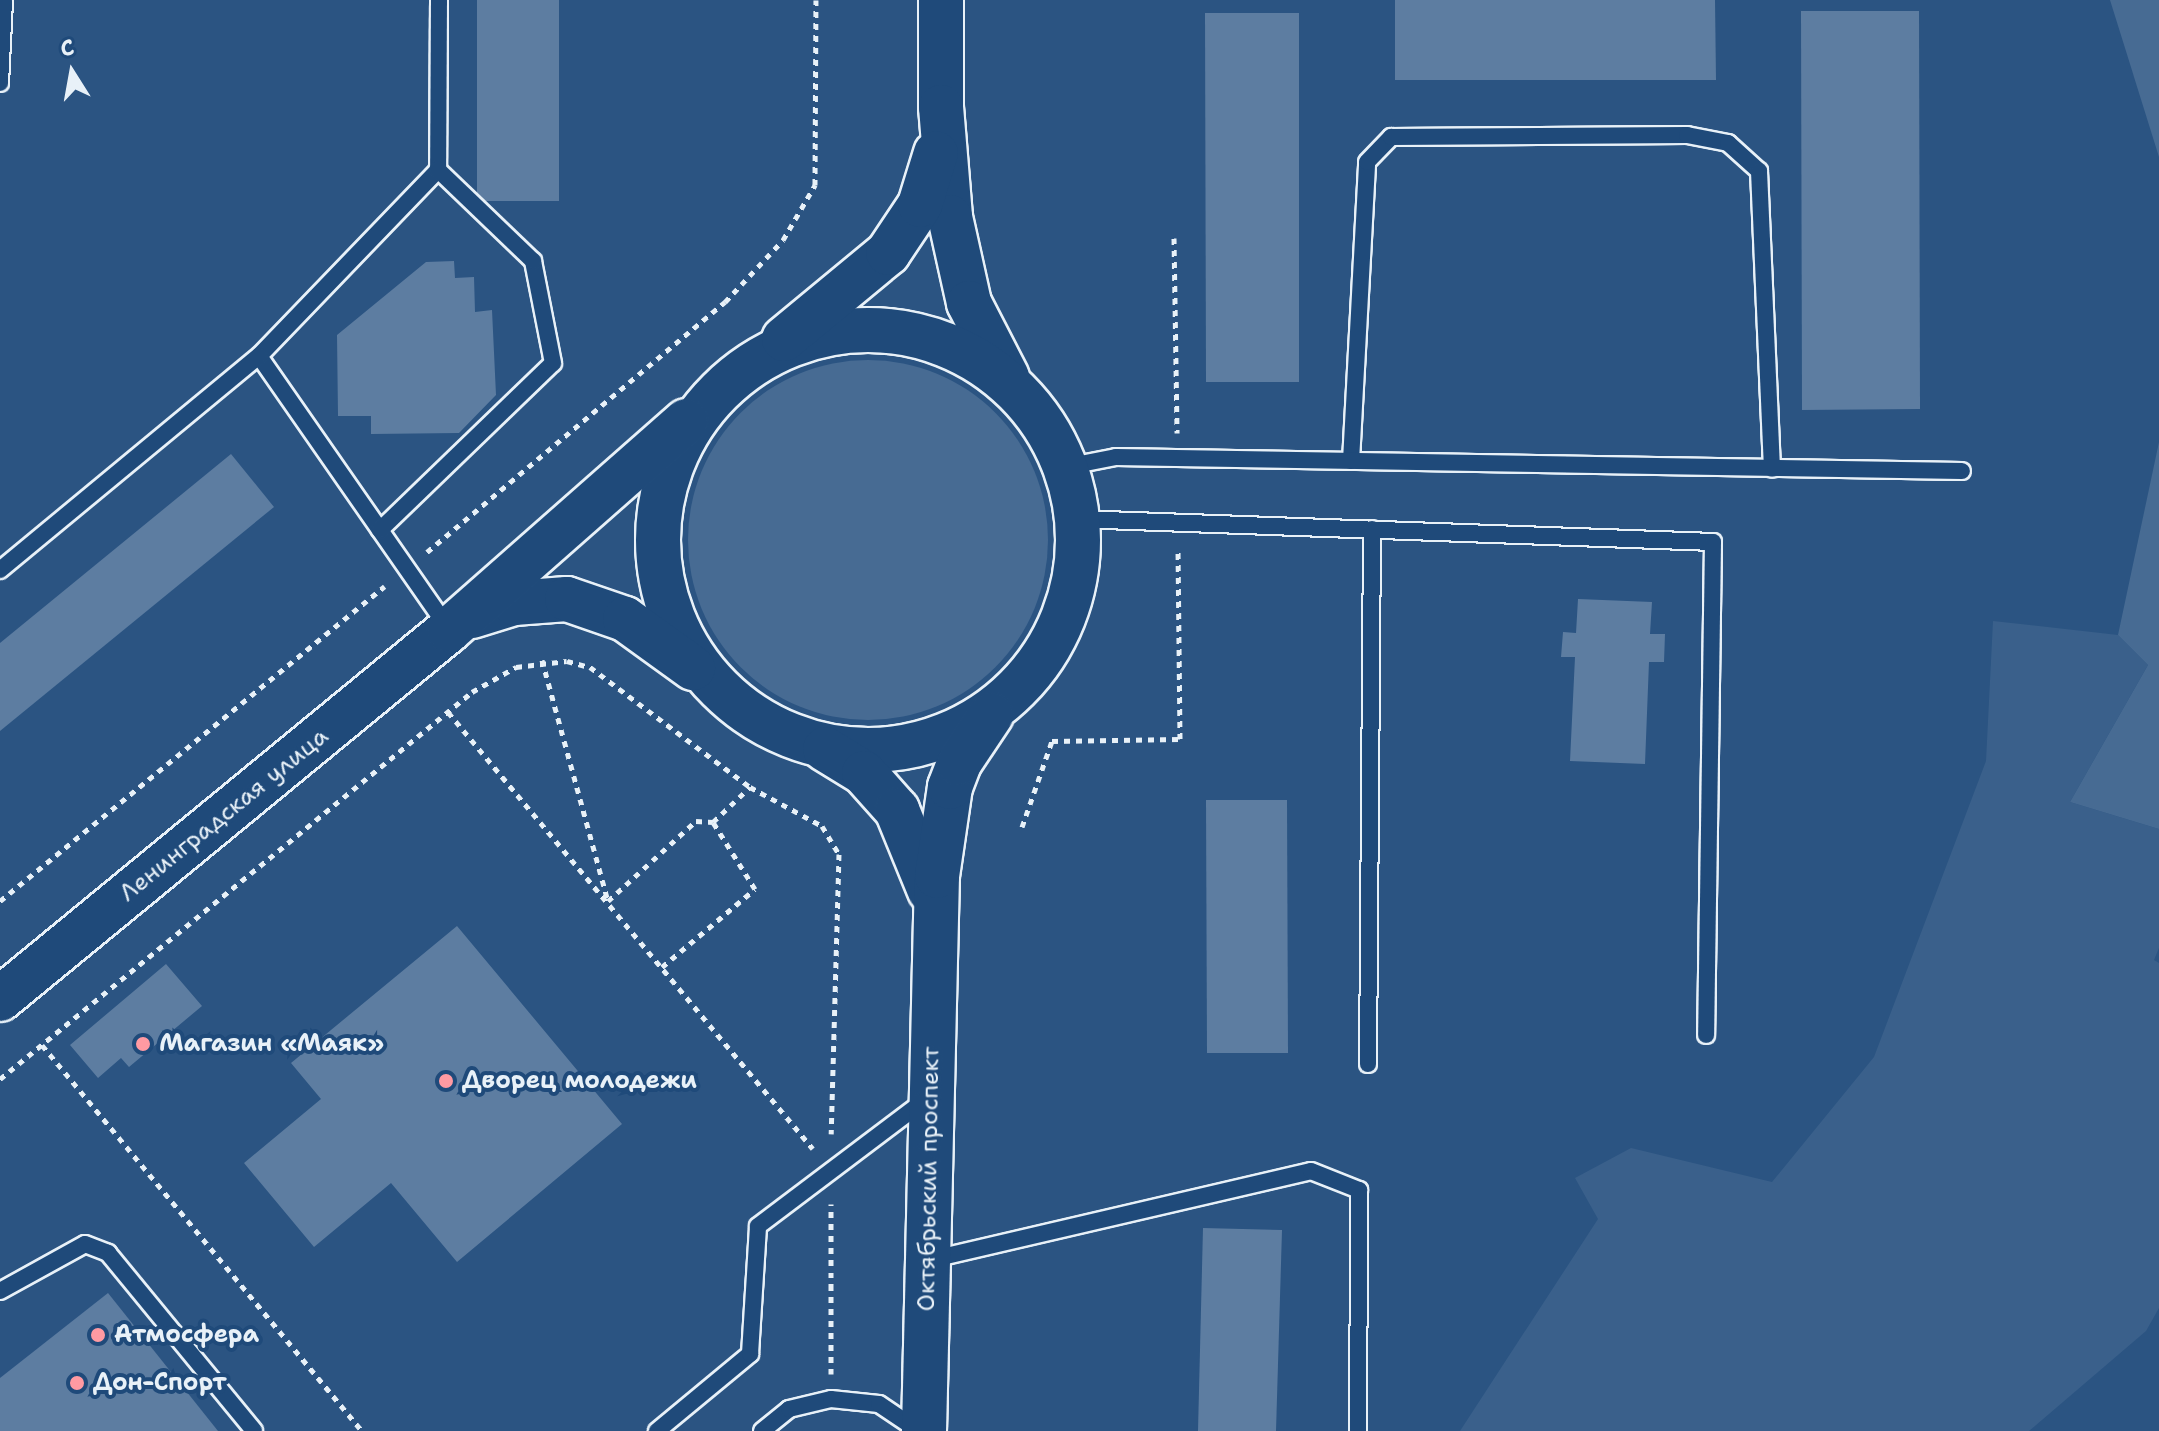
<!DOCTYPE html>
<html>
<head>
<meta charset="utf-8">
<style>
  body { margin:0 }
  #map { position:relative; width:2159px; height:1431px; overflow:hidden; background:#2b5482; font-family:"Shantell Sans",sans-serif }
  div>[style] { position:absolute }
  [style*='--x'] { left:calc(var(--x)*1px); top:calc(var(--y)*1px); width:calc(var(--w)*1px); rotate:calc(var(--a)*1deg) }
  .built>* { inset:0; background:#3a608b }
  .green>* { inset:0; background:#476b93 }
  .round { border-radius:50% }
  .building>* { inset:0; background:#5d7da1 }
  .path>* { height:5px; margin-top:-2.5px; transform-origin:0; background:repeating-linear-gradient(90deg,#e8f1f8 0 6px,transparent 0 12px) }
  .roads { filter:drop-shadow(2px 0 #e8f1f8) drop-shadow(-2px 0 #e8f1f8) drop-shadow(0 2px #e8f1f8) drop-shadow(0 -2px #e8f1f8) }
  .lane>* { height:16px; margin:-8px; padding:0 8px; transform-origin:8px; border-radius:8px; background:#1f4a7a }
  .secondary>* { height:44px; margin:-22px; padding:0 22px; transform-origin:22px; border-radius:22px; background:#1f4a7a }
  .secondary>.ring { margin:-22px; padding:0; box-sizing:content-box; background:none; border:44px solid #1f4a7a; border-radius:50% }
  .dots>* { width:22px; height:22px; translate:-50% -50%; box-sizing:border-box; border:4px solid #1f4a7a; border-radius:50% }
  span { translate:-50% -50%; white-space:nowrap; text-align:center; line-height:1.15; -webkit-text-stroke:8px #1f4a7a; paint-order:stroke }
  .street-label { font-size:24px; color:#e8f1f8 }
  .poi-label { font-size:24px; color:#e8f1f8; font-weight:700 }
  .left { translate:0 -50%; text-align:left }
  .north { position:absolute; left:32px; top:32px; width:80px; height:80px; -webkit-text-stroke:6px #1f4a7a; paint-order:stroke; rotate:349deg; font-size:22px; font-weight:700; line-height:32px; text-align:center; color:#e8f1f8 }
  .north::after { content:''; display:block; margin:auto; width:28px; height:36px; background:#e8f1f8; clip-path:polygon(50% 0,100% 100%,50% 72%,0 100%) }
</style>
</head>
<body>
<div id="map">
  <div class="built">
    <div style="clip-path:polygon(1993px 621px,2118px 635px,2148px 665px,2070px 802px,2159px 829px,2159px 948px,2154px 960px,2159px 963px,2159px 1308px,2146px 1331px,2029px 1431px,1460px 1431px,1598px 1219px,1575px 1178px,1631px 1148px,1772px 1182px,1874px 1057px,1986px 761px)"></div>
  </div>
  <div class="green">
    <div style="clip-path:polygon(2110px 0,2159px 0,2159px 157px)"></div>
    <div class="round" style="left:688px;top:360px;width:360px;height:360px"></div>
    <div style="clip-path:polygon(2159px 442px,2159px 829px,2070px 802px,2148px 665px,2118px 635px)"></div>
  </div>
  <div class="building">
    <div style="clip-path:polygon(477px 0,559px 0,559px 201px,477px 201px)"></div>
    <div style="clip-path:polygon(1395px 0,1715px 0,1716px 80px,1395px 80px)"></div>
    <div style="clip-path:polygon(1801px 11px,1919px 11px,1920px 409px,1802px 410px)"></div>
    <div style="clip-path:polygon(1205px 13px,1299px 13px,1299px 382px,1206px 382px)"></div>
    <div style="clip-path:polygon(454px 261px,455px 278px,474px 277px,475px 312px,492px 310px,496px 395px,459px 433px,371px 434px,371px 416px,338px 416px,337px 335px,426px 262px)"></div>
    <div style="clip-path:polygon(231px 454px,274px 507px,0 731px,0 643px)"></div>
    <div style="clip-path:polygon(1578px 599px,1652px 602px,1650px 634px,1665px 634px,1664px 662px,1649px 662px,1645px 764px,1570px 761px,1575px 657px,1561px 657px,1563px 632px,1576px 633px)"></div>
    <div style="clip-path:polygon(1206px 800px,1287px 800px,1288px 1053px,1207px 1053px)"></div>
    <div style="clip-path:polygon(457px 926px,622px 1124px,457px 1262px,391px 1183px,314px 1247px,244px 1163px,321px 1099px,291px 1063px)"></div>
    <div style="clip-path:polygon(166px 964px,202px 1006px,129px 1067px,121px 1058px,98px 1078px,70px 1045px)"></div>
    <div style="clip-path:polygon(1203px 1228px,1282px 1230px,1276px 1431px,1198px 1431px)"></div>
    <div style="clip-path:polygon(108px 1293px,218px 1431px,0 1431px,0 1378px)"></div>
  </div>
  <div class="path">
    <div style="--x:1174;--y:238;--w:195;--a:89.1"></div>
    <div style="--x:427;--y:552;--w:389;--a:-40"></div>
    <div style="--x:725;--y:302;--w:85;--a:-46.9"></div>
    <div style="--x:783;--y:240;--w:64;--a:-59.8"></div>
    <div style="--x:815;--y:185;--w:185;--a:-89.7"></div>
    <div style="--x:542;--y:660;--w:250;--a:74.7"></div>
    <div style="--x:608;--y:901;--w:119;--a:-42.3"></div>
    <div style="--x:696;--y:821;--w:17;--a:3"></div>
    <div style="--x:713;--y:822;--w:51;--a:-43.4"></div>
    <div style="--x:448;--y:712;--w:569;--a:50.13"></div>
    <div style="--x:1022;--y:827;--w:91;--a:-70.8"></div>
    <div style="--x:1052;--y:741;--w:128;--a:-0.9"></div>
    <div style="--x:1180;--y:739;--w:188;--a:-90.6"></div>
    <div style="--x:0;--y:901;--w:497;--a:-39.3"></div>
    <div style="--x:662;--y:967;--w:121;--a:-40"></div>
    <div style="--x:755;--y:889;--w:79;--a:-122.1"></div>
    <div style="--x:42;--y:1045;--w:501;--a:50.34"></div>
    <div style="--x:0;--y:1079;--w:610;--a:-39.35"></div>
    <div style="--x:472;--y:692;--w:51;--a:-29.6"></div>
    <div style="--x:516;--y:667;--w:51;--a:-6.7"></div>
    <div style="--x:567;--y:661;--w:24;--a:15"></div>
    <div style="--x:590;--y:667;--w:200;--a:36.9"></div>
    <div style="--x:750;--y:787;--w:82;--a:28.4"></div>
    <div style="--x:822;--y:826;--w:33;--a:59"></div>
    <div style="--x:839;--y:854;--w:280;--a:91.6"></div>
    <div style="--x:831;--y:1374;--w:170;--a:-90"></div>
  </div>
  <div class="roads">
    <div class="lane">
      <div style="--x:439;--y:0;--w:170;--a:90.3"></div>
      <div style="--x:438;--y:170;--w:258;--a:133.9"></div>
      <div style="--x:259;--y:356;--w:331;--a:55.2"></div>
      <div style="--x:0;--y:83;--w:83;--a:-87.2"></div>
      <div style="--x:1351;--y:461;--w:299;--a:-86.9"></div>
      <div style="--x:1367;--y:162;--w:35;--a:-46"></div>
      <div style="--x:1391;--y:137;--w:296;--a:-0.4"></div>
      <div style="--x:1687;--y:135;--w:42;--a:11"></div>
      <div style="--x:1728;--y:143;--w:42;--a:42.1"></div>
      <div style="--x:1759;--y:171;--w:298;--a:87.5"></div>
      <div style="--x:1065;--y:467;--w:52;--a:-11.1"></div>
      <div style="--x:1116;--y:457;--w:846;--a:0.95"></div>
      <div style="--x:1077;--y:519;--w:636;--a:2.07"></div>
      <div style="--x:1713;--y:542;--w:493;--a:90.8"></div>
      <div style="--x:380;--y:530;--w:240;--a:-44"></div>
      <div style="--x:553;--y:363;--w:104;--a:-101.1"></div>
      <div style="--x:533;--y:261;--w:132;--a:-136.2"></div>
      <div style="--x:0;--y:570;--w:336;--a:-39.6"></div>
      <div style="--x:1368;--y:1064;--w:535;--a:-89.57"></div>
      <div style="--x:929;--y:1260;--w:392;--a:-13.1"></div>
      <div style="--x:1311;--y:1171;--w:52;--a:21.6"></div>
      <div style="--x:1359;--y:1190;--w:241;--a:90.2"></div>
      <div style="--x:0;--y:1291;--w:97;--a:-28.9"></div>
      <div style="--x:85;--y:1244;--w:25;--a:21"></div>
      <div style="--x:108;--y:1253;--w:230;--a:50.6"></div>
      <div style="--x:657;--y:1431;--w:121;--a:-39.6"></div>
      <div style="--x:750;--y:1354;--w:128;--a:-86.4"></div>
      <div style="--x:758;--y:1226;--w:209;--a:-37"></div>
      <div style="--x:762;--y:1431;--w:35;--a:-39"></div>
      <div style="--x:789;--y:1409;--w:43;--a:-13.4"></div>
      <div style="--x:831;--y:1399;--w:48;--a:5.9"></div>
      <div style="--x:879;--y:1404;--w:48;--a:34"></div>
    </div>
    <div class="secondary">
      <div style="--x:941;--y:0;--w:107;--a:90"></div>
      <div style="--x:941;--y:107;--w:110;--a:85.3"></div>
      <div style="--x:950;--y:217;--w:88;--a:77.5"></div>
      <div style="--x:969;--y:303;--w:83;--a:62.8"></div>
      <div class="ring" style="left:658px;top:330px;width:376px;height:376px"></div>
      <div style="--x:784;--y:339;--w:135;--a:-39.6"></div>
      <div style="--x:888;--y:253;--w:58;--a:-56.3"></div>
      <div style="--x:920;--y:205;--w:54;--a:-72.9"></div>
      <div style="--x:472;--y:616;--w:44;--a:-17.2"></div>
      <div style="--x:514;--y:603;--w:53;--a:-4.3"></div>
      <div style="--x:567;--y:599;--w:61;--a:19"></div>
      <div style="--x:625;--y:619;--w:84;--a:35.8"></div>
      <div style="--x:825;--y:749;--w:46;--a:31.6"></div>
      <div style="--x:864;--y:773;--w:50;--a:48.3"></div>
      <div style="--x:897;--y:810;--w:87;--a:67.8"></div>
      <div style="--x:0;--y:999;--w:581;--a:-39.41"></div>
      <div style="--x:449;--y:630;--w:316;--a:-41.4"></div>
      <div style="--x:924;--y:1431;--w:555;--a:-88.66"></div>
      <div style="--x:937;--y:876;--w:90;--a:-81.7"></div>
      <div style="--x:950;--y:787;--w:26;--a:-69"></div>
      <div style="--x:959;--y:763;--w:58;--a:-56.3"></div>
    </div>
  </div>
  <div class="dots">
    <div style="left:143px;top:1044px;background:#ff9aa2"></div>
    <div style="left:446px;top:1081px;background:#ff9aa2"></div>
    <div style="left:98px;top:1335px;background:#ff9aa2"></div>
    <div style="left:77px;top:1383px;background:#ff9aa2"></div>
  </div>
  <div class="street-label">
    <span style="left:224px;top:815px;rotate:-39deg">Ленинградская улица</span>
    <span style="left:929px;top:1179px;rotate:-89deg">Октябрьский проспект</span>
  </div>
  <div class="poi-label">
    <span class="left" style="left:159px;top:1044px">Магазин «Маяк»</span>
    <span class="left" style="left:462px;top:1081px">Дворец молодежи</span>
    <span class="left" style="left:114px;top:1335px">Атмосфера</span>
    <span class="left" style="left:93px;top:1383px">Дон-Спорт</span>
  </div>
  <div class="north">С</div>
</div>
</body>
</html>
